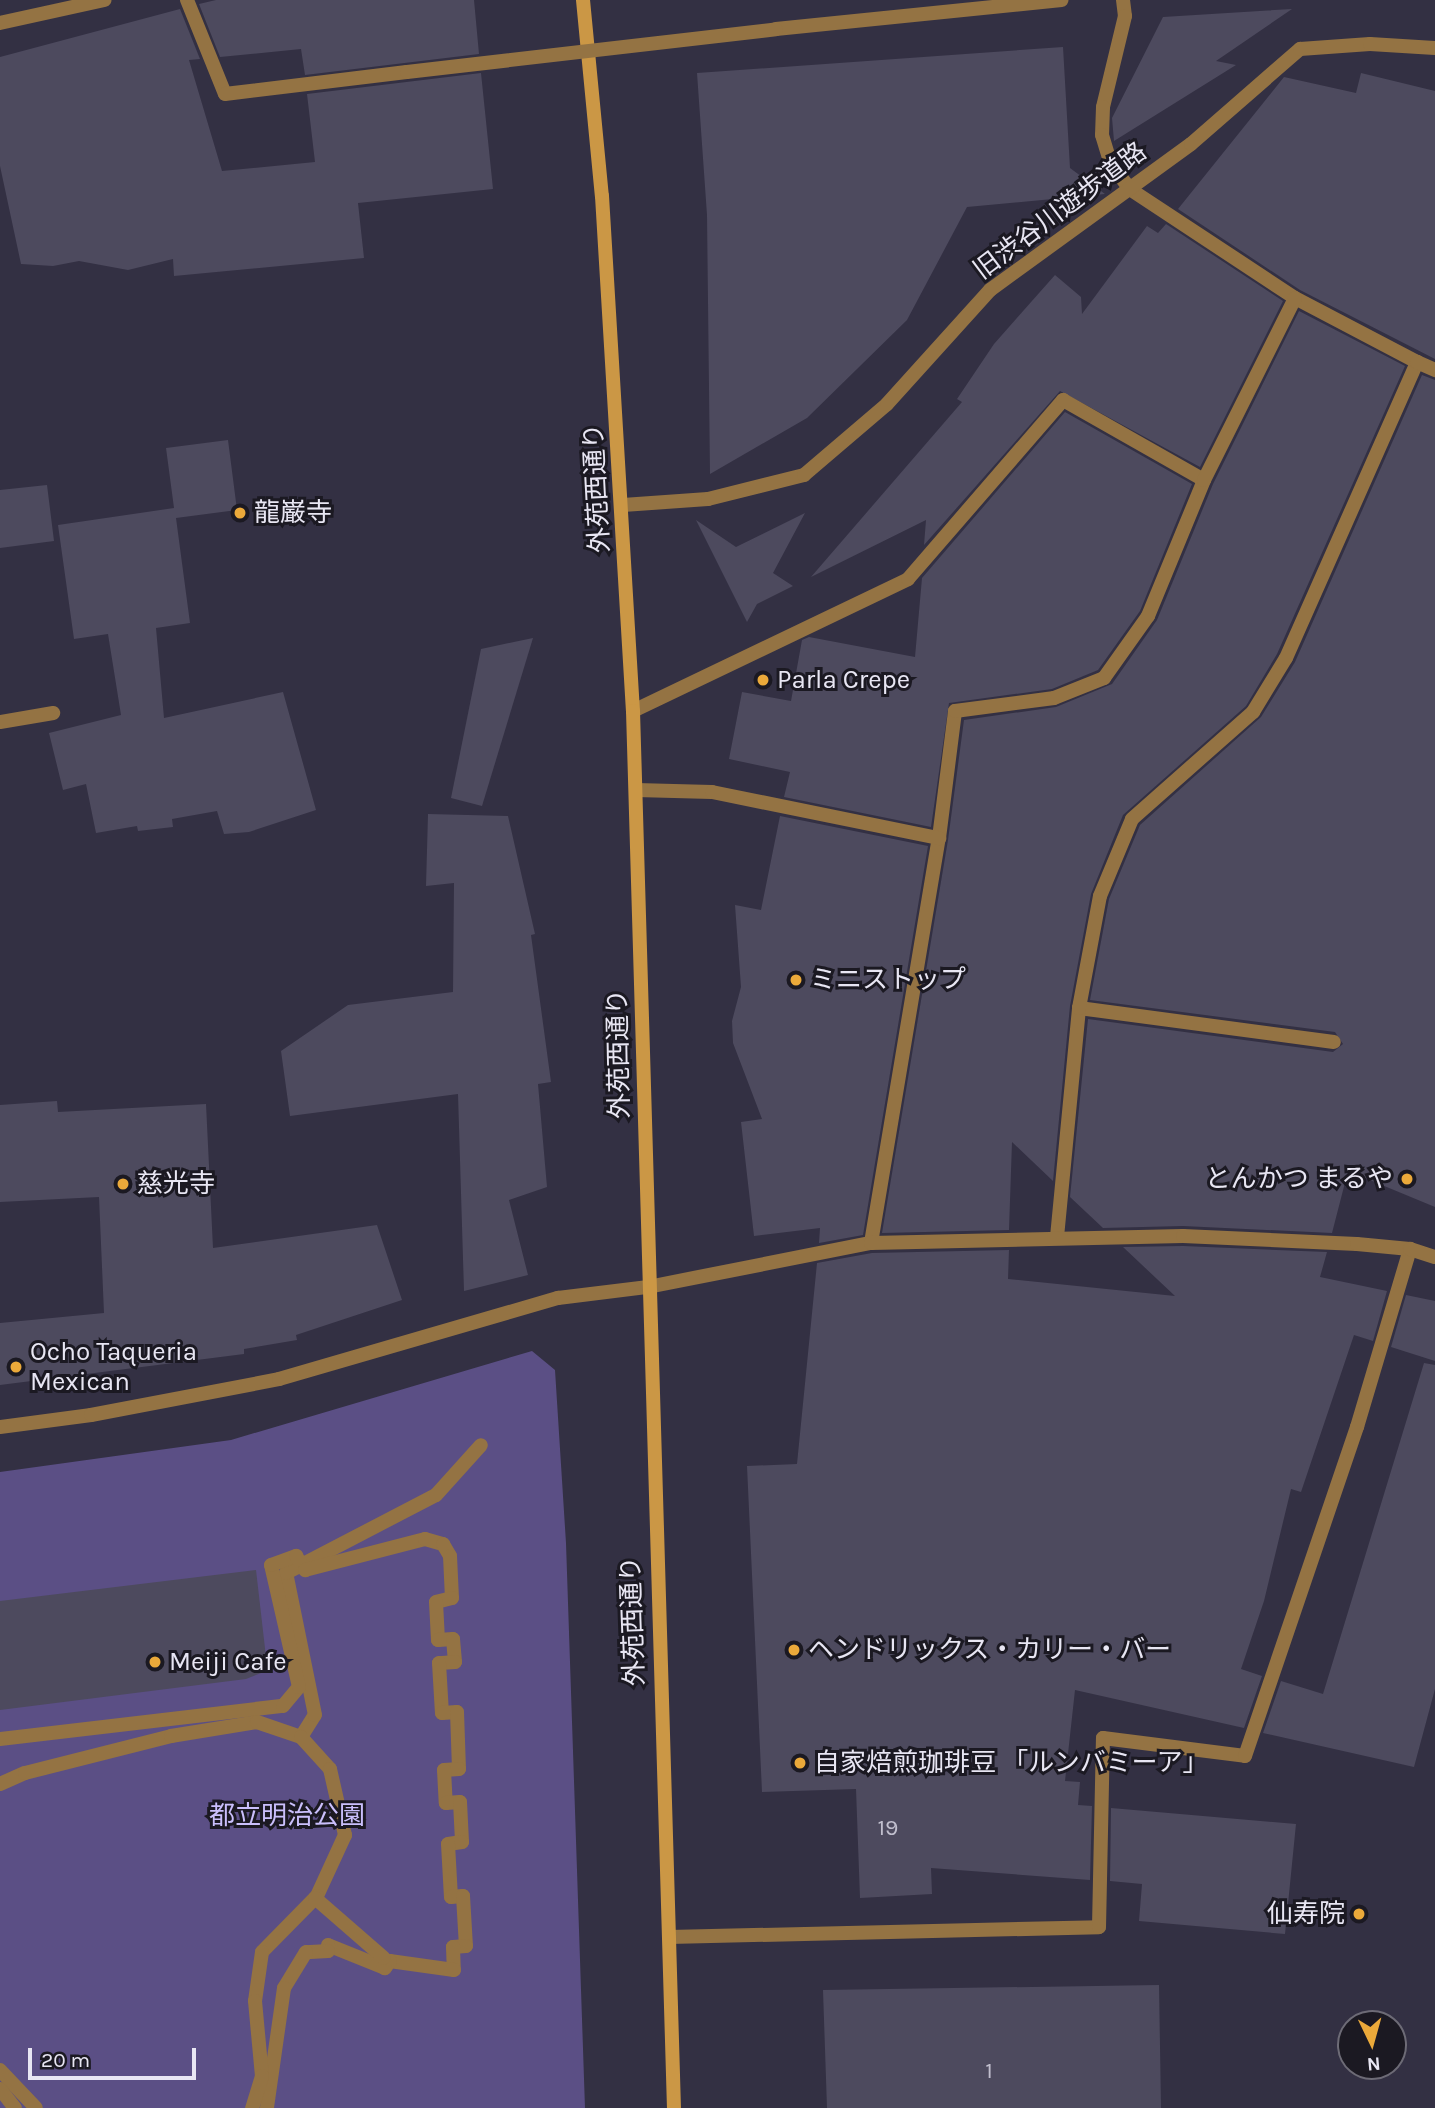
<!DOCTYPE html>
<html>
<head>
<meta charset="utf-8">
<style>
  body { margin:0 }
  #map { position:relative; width:1435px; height:2108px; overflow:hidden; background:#333043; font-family:Karla,"Noto Sans JP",sans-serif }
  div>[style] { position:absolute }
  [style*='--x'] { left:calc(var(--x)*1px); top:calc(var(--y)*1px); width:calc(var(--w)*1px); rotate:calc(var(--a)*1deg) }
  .green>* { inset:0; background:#5b4f85 }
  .building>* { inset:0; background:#4d4a5e }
  .lane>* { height:14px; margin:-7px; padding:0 7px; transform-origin:7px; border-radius:7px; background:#947343 }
  .street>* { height:14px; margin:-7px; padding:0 7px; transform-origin:7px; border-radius:7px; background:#947343 }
  .secondary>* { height:14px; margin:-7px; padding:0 7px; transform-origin:7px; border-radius:7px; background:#cb9745 }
  .street-bridge>* { height:14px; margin:-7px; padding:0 7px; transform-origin:7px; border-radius:7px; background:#947343 }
  .dots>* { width:19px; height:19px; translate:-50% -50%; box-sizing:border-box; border:4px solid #1b1922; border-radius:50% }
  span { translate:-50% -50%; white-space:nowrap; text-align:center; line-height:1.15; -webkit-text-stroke:6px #1b1922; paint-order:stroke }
  .number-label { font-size:23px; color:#c1bfce }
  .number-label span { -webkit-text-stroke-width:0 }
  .street-label { font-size:26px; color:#e8e6f3 }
  .poi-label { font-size:26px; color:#e8e6f3 }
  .left { translate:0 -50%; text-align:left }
  .right { translate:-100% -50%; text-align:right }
  .park-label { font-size:26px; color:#cabffc }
  .north { position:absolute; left:1337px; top:2010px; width:70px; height:70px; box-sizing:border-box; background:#1b1922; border:2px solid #6d6b76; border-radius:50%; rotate:175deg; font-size:19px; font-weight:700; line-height:28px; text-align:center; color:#e8e6f3 }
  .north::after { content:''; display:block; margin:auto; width:24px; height:32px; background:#eba93a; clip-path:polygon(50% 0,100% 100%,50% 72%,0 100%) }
  .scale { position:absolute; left:28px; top:2048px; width:168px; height:32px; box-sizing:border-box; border:4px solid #e8e6f3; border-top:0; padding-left:9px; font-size:21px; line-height:24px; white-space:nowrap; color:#e8e6f3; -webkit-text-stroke:5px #1b1922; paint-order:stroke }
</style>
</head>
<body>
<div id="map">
  <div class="green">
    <div style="clip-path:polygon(532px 1351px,555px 1370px,566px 1543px,585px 2108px,0 2108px,0 1472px,231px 1440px)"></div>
  </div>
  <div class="building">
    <div style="clip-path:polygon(216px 0,474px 0,479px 54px,305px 75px,301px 49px,220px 57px,199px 4px)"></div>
    <div style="clip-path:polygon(180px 9px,200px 59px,189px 60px,222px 171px,315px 162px,307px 94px,481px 73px,493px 189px,358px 203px,364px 258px,174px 276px,173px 259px,128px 270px,79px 261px,53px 266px,21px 264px,0 166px,0 57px)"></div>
    <div style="clip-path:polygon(1292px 9px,1216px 61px,1236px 65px,1114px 141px,1112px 118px,1163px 17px)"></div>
    <div style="clip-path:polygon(1063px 47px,1070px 168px,1105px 194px,967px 207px,907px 320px,807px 418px,710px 474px,707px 215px,697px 73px)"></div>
    <div style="clip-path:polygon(1361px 73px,1435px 91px,1435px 359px,1300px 290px,1178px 209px,1284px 77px,1356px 93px)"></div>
    <div style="clip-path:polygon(1166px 224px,1283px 301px,1200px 467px,1060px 391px,924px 545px,926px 520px,811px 577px,962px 402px,957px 399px,994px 344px,1055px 275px,1081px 297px,1082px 314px,1147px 226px,1158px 233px)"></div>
    <div style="clip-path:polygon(1299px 311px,1405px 366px,1277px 654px,1246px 706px,1123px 815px,1091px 894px,1070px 1006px,1053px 1181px,1012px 1142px,1009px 1230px,882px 1233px,948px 840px,964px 720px,1056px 707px,1112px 684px,1157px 620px,1213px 484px)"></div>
    <div style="clip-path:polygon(1422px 375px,1435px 380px,1435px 1207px,1348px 1171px,1332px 1233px,1183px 1226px,1103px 1228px,1070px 1197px,1088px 1019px,1333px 1052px,1343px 1044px,1335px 1032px,1090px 1000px,1109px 899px,1140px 825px,1261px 717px,1295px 662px)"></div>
    <div style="clip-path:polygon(1065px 412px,1192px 484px,1140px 611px,1098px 670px,1052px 689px,949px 703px,931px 827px,784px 797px,790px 772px,729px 759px,742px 692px,791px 701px,802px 640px,809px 637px,915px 657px,922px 578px)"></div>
    <div style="clip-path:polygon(228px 440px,237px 510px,176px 518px,190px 623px,156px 628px,164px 718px,283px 692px,316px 810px,249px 832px,224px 834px,217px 811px,172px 819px,173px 827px,138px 831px,137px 826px,96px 833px,86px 784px,63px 790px,49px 733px,121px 715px,108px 634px,74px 639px,58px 525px,174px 508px,166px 448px)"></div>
    <div style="clip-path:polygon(47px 485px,54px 541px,0 548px,0 490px)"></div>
    <div style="clip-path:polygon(805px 513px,773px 573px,793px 586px,757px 604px,747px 622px,696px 520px,736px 547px)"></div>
    <div style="clip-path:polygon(533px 638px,482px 806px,451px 798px,481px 649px)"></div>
    <div style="clip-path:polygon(428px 814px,508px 816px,535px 934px,531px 935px,551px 1082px,538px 1084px,547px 1187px,509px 1200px,528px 1275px,464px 1291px,458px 1094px,290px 1116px,281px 1051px,348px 1005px,453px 992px,454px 883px,426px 886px)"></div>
    <div style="clip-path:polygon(780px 816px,928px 846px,863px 1235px,819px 1243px,820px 1228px,754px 1236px,741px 1122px,762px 1119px,733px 1043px,732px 1021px,741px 987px,735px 905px,761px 910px)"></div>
    <div style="clip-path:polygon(57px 1101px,58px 1112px,206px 1104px,213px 1248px,377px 1225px,402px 1300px,296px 1335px,297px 1340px,244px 1349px,244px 1354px,0 1385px,0 1323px,104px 1313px,99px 1197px,0 1202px,0 1105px)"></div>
    <div style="clip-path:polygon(1183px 1246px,1327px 1252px,1320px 1277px,1387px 1291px,1373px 1341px,1354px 1335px,1301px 1492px,1291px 1489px,1264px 1601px,1241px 1669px,1262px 1676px,1244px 1728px,1075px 1690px,1065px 1781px,1080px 1782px,1078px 1805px,1092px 1806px,1090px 1880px,931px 1868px,932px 1894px,860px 1898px,856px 1789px,762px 1792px,747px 1466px,797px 1464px,817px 1263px,872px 1253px,1009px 1250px,1008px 1279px,1175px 1296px,1123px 1247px)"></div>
    <div style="clip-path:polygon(1406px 1295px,1435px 1301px,1435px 1361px,1391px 1347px)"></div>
    <div style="clip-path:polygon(1424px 1363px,1435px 1365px,1435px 1689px,1414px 1767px,1263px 1733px,1281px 1681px,1323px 1694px)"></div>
    <div style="clip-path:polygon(256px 1570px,266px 1657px,261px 1673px,246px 1679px,0 1710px,0 1601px)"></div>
    <div style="clip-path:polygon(1111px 1808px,1296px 1824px,1285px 1934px,1139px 1921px,1142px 1884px,1110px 1881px)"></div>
    <div style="clip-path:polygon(1159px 1985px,1161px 2108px,827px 2108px,823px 1990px)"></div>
  </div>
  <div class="lane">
    <div style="--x:633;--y:711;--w:305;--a:-25.6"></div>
    <div style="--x:908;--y:579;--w:237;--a:-49.1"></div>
    <div style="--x:1063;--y:400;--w:162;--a:29.6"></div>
    <div style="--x:0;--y:722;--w:54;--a:-9.6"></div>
    <div style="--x:1079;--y:1008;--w:257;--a:7.6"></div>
    <div style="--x:1057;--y:1237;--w:230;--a:-84.5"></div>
    <div style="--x:1079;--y:1008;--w:114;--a:-79.4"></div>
    <div style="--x:1100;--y:896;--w:83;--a:-67.4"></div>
    <div style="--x:1132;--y:819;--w:162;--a:-41.5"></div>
    <div style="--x:1253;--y:712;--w:63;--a:-58.6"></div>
    <div style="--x:1286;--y:658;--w:324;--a:-66.1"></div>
    <div style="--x:1417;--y:362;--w:138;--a:-152.3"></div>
    <div style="--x:1295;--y:298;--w:198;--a:-146.6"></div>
    <div style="--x:871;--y:1243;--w:411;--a:-80.5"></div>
    <div style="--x:939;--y:838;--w:128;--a:-82.8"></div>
    <div style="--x:955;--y:711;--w:100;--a:-7.5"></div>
    <div style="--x:1054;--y:698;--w:54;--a:-21.8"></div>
    <div style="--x:1104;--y:678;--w:76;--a:-54.6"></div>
    <div style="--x:1148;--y:616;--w:147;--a:-67.6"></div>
    <div style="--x:1204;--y:480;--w:203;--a:-63.4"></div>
    <div style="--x:669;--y:1937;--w:430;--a:-1.3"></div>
    <div style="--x:1099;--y:1927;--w:189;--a:-88.8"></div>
    <div style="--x:1103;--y:1738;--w:143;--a:7.2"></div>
    <div style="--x:1245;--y:1756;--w:348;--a:-71.2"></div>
    <div style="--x:1357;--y:1427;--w:186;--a:-73.4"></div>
  </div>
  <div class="street">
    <div style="--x:187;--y:0;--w:101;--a:68"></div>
    <div style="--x:225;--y:94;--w:183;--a:-6.9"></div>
    <div style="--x:1123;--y:0;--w:16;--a:83"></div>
    <div style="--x:1125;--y:16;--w:94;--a:103.6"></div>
    <div style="--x:1103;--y:107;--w:28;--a:92"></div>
    <div style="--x:1102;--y:135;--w:30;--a:73"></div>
    <div style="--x:1111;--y:164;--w:31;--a:53"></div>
    <div style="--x:0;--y:23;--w:107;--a:-12.4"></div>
    <div style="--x:776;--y:29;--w:287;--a:-5.8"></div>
    <div style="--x:1417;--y:362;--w:20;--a:24"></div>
    <div style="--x:623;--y:505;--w:85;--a:-4"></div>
    <div style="--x:708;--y:499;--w:99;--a:-14"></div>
    <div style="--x:804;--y:475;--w:109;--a:-40.5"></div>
    <div style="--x:887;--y:404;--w:154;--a:-47.9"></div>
    <div style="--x:990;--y:290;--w:248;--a:-36"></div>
    <div style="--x:1191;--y:144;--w:145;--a:-41.1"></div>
    <div style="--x:1300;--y:49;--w:70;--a:-4.1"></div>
    <div style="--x:1370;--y:44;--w:65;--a:3.5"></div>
    <div style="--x:636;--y:790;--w:76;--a:1.5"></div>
    <div style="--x:712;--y:792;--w:232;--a:11.5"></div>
    <div style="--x:0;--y:1427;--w:92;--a:-7.5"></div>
    <div style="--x:91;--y:1415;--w:191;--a:-10.8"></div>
    <div style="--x:279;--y:1379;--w:291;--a:-16.2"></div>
    <div style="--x:558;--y:1298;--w:91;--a:-7"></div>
    <div style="--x:648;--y:1287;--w:227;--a:-11.2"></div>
    <div style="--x:871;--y:1243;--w:312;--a:-1.3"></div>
    <div style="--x:1183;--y:1236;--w:174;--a:2.6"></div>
    <div style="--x:1357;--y:1244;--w:53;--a:5.4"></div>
    <div style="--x:1410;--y:1249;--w:26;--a:18"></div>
    <div style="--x:301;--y:1737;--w:26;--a:-58"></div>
    <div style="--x:315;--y:1715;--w:145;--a:-101.5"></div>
    <div style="--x:286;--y:1573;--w:169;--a:-27.5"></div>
    <div style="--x:436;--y:1495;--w:67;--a:-48"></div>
    <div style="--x:0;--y:1739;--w:285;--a:-6.7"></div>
    <div style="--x:283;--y:1706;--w:25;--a:-50"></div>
    <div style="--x:299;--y:1687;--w:125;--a:-102.9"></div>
    <div style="--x:271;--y:1565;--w:27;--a:-20"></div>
    <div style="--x:296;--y:1556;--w:17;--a:57"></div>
    <div style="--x:305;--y:1570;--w:124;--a:-14.5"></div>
    <div style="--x:425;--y:1539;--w:19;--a:16"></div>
    <div style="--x:443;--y:1544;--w:14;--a:60"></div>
    <div style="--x:450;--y:1556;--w:42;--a:87.3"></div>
    <div style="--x:452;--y:1598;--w:16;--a:166"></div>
    <div style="--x:436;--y:1602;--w:38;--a:87"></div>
    <div style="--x:438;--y:1640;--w:15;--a:-4"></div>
    <div style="--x:453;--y:1639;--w:23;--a:85"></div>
    <div style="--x:455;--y:1662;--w:16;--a:176"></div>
    <div style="--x:439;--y:1663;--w:50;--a:86.6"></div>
    <div style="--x:442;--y:1713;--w:15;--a:-4"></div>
    <div style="--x:457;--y:1712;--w:57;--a:88"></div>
    <div style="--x:459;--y:1769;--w:15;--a:176"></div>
    <div style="--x:444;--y:1770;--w:33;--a:87"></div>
    <div style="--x:446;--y:1803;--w:14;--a:-4"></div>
    <div style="--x:460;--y:1802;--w:40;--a:87.1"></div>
    <div style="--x:462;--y:1842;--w:14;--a:172"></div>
    <div style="--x:448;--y:1844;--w:53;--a:86.8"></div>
    <div style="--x:451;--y:1897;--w:12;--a:-5"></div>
    <div style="--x:463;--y:1896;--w:50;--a:86.6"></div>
    <div style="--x:466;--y:1946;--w:13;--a:176"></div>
    <div style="--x:453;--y:1947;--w:23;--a:88"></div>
    <div style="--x:454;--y:1970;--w:65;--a:-172"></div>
    <div style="--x:390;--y:1961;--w:9;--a:126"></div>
    <div style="--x:385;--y:1968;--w:61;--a:-158"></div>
    <div style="--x:328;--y:1945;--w:6;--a:90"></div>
    <div style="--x:328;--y:1951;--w:22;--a:177"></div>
    <div style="--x:306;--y:1952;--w:42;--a:121.4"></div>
    <div style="--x:284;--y:1988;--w:121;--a:98.1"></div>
    <div style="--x:0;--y:1784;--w:27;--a:-24"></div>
    <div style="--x:25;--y:1773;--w:151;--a:-14.2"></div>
    <div style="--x:171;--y:1736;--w:87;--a:-9.2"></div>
    <div style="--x:257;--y:1722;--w:46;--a:18.8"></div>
    <div style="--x:301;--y:1737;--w:43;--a:47.8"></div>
    <div style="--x:330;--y:1769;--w:68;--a:77.2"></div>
    <div style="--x:345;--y:1835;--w:67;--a:114.7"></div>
    <div style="--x:317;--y:1896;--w:78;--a:134.5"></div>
    <div style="--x:262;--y:1952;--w:49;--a:98.1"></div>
    <div style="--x:255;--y:2001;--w:75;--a:84.7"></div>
    <div style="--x:262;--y:2076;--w:34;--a:107"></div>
    <div style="--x:315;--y:1898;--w:91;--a:41"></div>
    <div style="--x:0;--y:2070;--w:52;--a:46.5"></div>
    <div style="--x:0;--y:2089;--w:24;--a:52"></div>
  </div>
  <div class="secondary">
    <div style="--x:583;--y:0;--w:197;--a:84.5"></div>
    <div style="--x:602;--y:196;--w:516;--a:86.56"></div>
    <div style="--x:633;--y:711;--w:1398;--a:88.32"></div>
  </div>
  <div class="street-bridge">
    <div style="--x:407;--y:72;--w:371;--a:-6.6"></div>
  </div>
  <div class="dots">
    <div style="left:240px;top:513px;background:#eba93a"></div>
    <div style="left:763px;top:680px;background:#eba93a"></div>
    <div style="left:796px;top:980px;background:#eba93a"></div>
    <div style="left:1407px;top:1179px;background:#eba93a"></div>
    <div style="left:123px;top:1184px;background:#eba93a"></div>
    <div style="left:16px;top:1367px;background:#eba93a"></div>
    <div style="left:794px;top:1650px;background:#eba93a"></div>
    <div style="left:155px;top:1662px;background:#eba93a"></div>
    <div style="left:800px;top:1763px;background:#eba93a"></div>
    <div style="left:1359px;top:1914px;background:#eba93a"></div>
  </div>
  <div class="number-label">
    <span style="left:888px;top:1828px">19</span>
    <span style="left:989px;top:2071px">1</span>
  </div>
  <div class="street-label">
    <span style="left:1060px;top:211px;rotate:-37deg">旧渋谷川遊歩道路</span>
    <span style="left:597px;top:488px;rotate:-93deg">外苑西通り</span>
    <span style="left:619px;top:1054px;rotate:-91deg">外苑西通り</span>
    <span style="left:633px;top:1621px;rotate:-92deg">外苑西通り</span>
  </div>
  <div class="poi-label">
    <span class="left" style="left:254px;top:513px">龍巌寺</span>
    <span class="left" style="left:777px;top:680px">Parla Crepe</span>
    <span class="left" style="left:810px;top:980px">ミニストップ</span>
    <span class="right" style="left:1393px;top:1179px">とんかつ まるや</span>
    <span class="left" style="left:137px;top:1184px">慈光寺</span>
    <span class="left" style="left:30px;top:1367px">Ocho Taqueria<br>Mexican</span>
    <span class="left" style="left:808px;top:1650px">ヘンドリックス・カリー・バー</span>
    <span class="left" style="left:169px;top:1662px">Meiji Cafe</span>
    <span class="left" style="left:814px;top:1763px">自家焙煎珈琲豆 「ルンバミーア」</span>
    <span class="right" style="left:1345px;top:1914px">仙寿院</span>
  </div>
  <div class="park-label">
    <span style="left:287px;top:1816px">都立明治公園</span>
  </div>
  <div class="north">N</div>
  <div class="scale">20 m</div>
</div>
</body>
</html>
